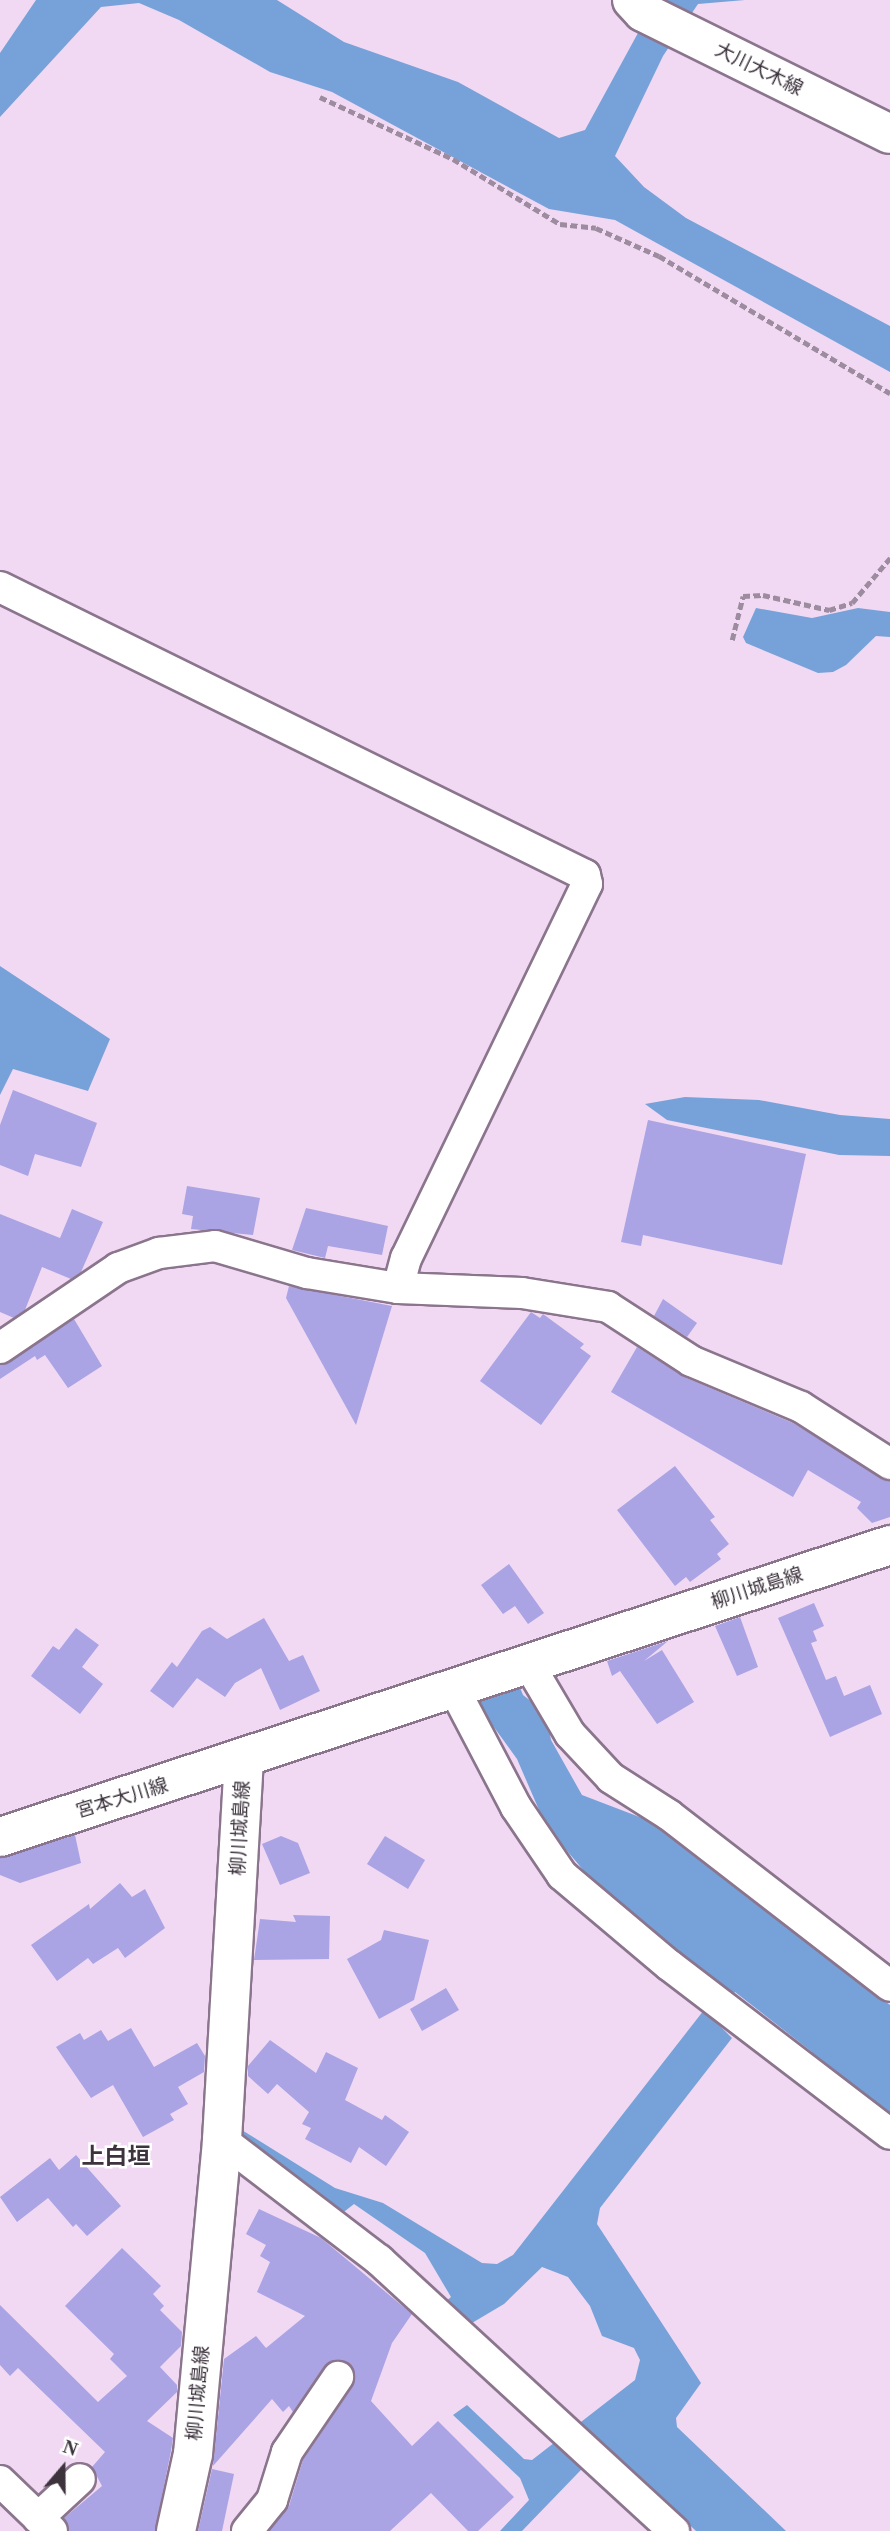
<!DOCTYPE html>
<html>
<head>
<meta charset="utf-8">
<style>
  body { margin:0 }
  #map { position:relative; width:890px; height:2531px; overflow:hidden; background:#f1d9f3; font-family:"Times New Roman","Noto Sans JP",serif }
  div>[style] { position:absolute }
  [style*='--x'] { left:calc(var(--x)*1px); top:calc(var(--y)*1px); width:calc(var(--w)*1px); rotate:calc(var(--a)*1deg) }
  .water>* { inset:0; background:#77a2d9 }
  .building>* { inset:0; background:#aaa3e4 }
  .path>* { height:4.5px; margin-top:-2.25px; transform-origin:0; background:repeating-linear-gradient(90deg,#9d8c9f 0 7px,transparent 0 10.5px) }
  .roads { filter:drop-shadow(2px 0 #8b758d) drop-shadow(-2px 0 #8b758d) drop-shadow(0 2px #8b758d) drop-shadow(0 -2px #8b758d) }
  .minor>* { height:30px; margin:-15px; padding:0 15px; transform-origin:15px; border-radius:15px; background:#fff }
  .major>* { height:38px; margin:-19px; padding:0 19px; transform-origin:19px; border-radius:19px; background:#fff }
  span { translate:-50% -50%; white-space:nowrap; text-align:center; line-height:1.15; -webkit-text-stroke:5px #fff; paint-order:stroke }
  .street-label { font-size:19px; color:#3c333d }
  .quarter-label { font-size:23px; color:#3c333d; font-weight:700 }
  .north { position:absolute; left:28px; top:2433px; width:70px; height:70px; -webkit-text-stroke:5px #fff; paint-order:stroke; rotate:20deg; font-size:19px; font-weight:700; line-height:28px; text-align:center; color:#3c333d }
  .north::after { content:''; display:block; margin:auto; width:24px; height:32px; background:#3c333d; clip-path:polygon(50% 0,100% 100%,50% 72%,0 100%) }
</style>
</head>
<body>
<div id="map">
  <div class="water">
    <div style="clip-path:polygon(36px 0,277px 0,344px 42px,458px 82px,559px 138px,585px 130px,656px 0,745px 0,698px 4px,663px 56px,615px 156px,644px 187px,686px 218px,890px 326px,890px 372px,615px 220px,549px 209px,332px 92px,270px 72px,179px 20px,139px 3px,101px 7px,0 117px,0 53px)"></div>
    <div style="clip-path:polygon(756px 608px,812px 618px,858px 608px,890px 612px,890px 637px,876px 636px,846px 665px,833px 672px,818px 673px,746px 643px,743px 637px)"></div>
    <div style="clip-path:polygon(0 966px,110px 1039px,88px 1091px,13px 1069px,0 1095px)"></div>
    <div style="clip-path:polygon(685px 1097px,759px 1100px,840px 1115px,890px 1119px,890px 1156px,839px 1155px,667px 1120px,645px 1104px)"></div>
    <div style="clip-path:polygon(519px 1685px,523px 1695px,546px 1713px,551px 1740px,582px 1795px,650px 1821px,890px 2005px,890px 2120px,809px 2057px,812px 2052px,735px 1992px,731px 1996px,617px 1910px,546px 1826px,517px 1759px,480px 1708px,477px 1698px)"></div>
    <div style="clip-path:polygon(704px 2010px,732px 2038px,600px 2208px,597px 2224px,701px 2383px,676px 2418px,677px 2427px,786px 2531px,696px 2531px,605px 2445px,522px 2531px,500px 2531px,529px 2500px,520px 2478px,453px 2415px,467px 2405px,524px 2459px,532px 2460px,635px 2380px,640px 2360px,634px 2348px,602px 2336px,590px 2306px,568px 2277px,542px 2267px,504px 2304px,472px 2323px,445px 2302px,451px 2297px,425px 2253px,354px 2204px,340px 2215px,330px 2203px,322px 2203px,234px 2135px,237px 2127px,335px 2188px,383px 2203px,482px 2263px,497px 2264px,513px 2255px)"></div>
  </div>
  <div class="building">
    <div style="clip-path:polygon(13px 1090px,97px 1123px,81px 1167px,35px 1154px,28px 1176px,0 1165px,0 1125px)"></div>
    <div style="clip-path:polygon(648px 1120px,806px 1154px,782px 1265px,643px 1235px,641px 1246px,621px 1242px)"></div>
    <div style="clip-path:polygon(187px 1186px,260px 1198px,253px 1235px,191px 1229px,193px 1216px,182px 1214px)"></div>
    <div style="clip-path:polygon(306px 1208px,388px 1226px,382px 1255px,328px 1246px,325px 1258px,292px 1250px)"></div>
    <div style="clip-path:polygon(72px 1209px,103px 1222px,81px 1272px,71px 1279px,42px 1267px,25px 1310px,14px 1318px,0 1312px,0 1214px,60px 1238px)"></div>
    <div style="clip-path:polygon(289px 1286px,392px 1306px,356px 1425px,286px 1298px)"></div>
    <div style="clip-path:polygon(663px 1299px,697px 1323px,687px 1337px,654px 1316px)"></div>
    <div style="clip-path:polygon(531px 1312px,540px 1318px,543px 1314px,584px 1344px,580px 1348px,591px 1356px,541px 1425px,480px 1381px)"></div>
    <div style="clip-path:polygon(74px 1319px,102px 1366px,68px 1388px,45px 1355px,37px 1360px,35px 1356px,0 1379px,0 1365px)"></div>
    <div style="clip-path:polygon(637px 1347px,684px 1377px,793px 1423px,890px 1481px,890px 1517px,872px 1523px,857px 1508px,861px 1502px,808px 1470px,793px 1497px,611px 1392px)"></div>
    <div style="clip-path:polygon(675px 1466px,715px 1517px,710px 1520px,729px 1544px,717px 1554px,721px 1559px,690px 1582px,686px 1577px,675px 1586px,617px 1510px)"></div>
    <div style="clip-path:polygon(509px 1564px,544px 1613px,528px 1624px,515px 1606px,503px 1614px,481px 1585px)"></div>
    <div style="clip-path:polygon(814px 1603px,824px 1626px,813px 1631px,817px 1641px,811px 1643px,826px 1680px,836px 1676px,844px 1696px,870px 1685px,882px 1714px,830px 1737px,778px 1618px)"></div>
    <div style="clip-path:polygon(740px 1617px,758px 1667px,737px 1676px,715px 1626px)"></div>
    <div style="clip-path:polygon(264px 1618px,289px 1661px,303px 1655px,320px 1691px,280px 1710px,261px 1668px,235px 1683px,225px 1697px,197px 1678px,173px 1708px,150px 1691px,172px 1662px,177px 1667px,202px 1631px,210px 1627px,227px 1639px)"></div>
    <div style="clip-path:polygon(76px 1628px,99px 1645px,82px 1667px,103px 1684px,80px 1714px,31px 1676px,53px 1646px,59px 1650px)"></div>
    <div style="clip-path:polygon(668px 1641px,644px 1661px,662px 1650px,694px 1702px,657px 1724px,620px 1671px,612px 1676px,607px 1661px)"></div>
    <div style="clip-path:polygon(75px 1835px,81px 1863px,20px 1883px,0 1875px,0 1858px)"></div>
    <div style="clip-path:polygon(281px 1836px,298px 1843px,310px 1873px,280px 1885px,262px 1844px)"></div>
    <div style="clip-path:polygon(385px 1836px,425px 1860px,408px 1889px,367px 1864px)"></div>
    <div style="clip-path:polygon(120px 1883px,132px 1897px,145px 1889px,165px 1928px,125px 1958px,118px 1948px,93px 1964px,88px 1958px,57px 1981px,31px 1945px,89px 1904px,90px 1909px)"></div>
    <div style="clip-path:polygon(293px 1915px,330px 1916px,329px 1959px,254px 1960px,260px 1919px,296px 1922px)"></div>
    <div style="clip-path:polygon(384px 1930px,429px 1940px,414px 2000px,379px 2019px,347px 1959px,381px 1940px)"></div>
    <div style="clip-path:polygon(446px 1988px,459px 2010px,422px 2031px,410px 2009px)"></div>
    <div style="clip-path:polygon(131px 2028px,154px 2067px,197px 2043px,205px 2056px,204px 2072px,178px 2087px,188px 2104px,170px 2114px,174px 2120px,143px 2137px,113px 2085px,91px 2098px,56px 2047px,80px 2033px,84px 2040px,101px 2030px,108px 2041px)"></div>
    <div style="clip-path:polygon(270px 2040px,316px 2073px,326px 2052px,358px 2068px,345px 2100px,382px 2120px,385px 2115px,409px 2132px,386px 2166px,359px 2147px,351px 2163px,305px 2139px,311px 2128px,302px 2124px,309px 2112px,277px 2084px,268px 2094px,248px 2076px,248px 2066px)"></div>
    <div style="clip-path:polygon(76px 2155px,121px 2206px,87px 2236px,76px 2224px,73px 2227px,48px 2198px,17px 2222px,0 2197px,50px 2158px,59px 2170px)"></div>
    <div style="clip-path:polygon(259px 2209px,321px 2238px,412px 2314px,392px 2343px,371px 2401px,412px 2446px,438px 2421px,514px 2497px,478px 2531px,468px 2531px,431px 2493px,390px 2531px,269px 2531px,289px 2506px,303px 2460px,353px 2386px,354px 2370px,340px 2360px,324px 2367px,293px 2412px,289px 2406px,283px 2412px,272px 2399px,213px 2466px,224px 2359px,256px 2336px,266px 2348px,305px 2316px,257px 2292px,270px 2262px,260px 2256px,266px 2245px,246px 2234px)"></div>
    <div style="clip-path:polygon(122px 2248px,161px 2286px,153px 2294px,164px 2306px,160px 2310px,182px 2332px,181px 2346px,160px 2367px,177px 2385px,177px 2392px,147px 2421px,173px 2438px,171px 2451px,155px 2531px,69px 2531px,64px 2518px,102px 2486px,92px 2467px,105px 2452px,18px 2368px,10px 2376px,0 2365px,0 2305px,98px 2402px,127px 2376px,110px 2359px,114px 2354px,65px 2306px)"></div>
    <div style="clip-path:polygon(212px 2469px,234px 2474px,222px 2531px,198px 2531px)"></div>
  </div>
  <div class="path">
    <div style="--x:320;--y:97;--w:147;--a:25"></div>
    <div style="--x:453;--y:159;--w:125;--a:31.3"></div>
    <div style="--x:560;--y:224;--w:36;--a:6"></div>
    <div style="--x:596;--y:228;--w:69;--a:24"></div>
    <div style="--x:659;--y:256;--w:269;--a:30.7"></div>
    <div style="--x:732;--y:640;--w:45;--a:-76"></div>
    <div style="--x:743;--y:596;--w:20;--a:-3"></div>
    <div style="--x:763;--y:595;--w:68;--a:12.8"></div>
    <div style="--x:829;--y:610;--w:24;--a:-17"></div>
    <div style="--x:852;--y:603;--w:59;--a:-49.8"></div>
  </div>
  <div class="roads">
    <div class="minor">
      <div style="--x:0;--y:587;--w:652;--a:26.21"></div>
      <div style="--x:585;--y:875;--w:9;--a:77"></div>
      <div style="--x:587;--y:884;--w:415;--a:115.8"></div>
      <div style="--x:406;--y:1258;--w:31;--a:105"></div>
      <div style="--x:0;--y:1348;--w:143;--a:-34.1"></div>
      <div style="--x:118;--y:1268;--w:44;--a:-20.1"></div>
      <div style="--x:159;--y:1253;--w:56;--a:-7.1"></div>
      <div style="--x:215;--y:1246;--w:96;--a:16.4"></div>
      <div style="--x:307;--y:1273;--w:92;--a:9.4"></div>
      <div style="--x:398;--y:1288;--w:124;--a:2.3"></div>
      <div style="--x:522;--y:1293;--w:87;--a:9.2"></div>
      <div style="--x:608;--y:1307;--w:99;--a:33"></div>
      <div style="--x:691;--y:1361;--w:119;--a:22.7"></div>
      <div style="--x:801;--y:1407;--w:106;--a:32.6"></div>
      <div style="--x:528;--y:1663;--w:82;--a:59.4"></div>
      <div style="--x:570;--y:1734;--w:60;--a:47"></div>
      <div style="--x:611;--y:1778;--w:69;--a:32.5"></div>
      <div style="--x:669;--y:1815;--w:279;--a:37.7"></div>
      <div style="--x:452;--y:1685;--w:138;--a:62.3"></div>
      <div style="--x:516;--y:1807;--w:82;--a:55.9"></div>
      <div style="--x:562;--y:1875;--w:140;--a:40.1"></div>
      <div style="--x:669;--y:1965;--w:278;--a:37.4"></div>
      <div style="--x:222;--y:2140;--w:198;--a:37.4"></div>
      <div style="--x:379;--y:2260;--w:401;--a:42.6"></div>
      <div style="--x:0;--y:2481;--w:72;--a:43.9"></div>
      <div style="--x:38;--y:2518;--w:57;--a:-42.9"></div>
      <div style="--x:247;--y:2531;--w:40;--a:-51"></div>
      <div style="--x:272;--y:2500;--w:50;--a:-72.6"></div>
      <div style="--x:287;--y:2452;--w:91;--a:-55.8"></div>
    </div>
    <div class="major">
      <div style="--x:632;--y:0;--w:16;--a:47"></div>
      <div style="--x:643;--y:12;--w:275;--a:26.3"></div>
      <div style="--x:0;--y:1837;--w:937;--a:-18.16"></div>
      <div style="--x:176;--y:2531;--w:79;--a:-77.6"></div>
      <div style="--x:193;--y:2454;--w:315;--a:-84.7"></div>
      <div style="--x:222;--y:2140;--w:381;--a:-86.7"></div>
    </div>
  </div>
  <div class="street-label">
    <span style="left:759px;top:69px;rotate:26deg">大川大木線</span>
    <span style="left:757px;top:1588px;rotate:-18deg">柳川城島線</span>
    <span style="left:122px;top:1798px;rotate:-17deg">宮本大川線</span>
    <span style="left:240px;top:1828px;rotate:-87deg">柳川城島線</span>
    <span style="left:198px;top:2393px;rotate:-85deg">柳川城島線</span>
  </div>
  <div class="quarter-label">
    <span style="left:116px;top:2157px">上白垣</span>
  </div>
  <div class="north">N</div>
</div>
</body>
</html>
